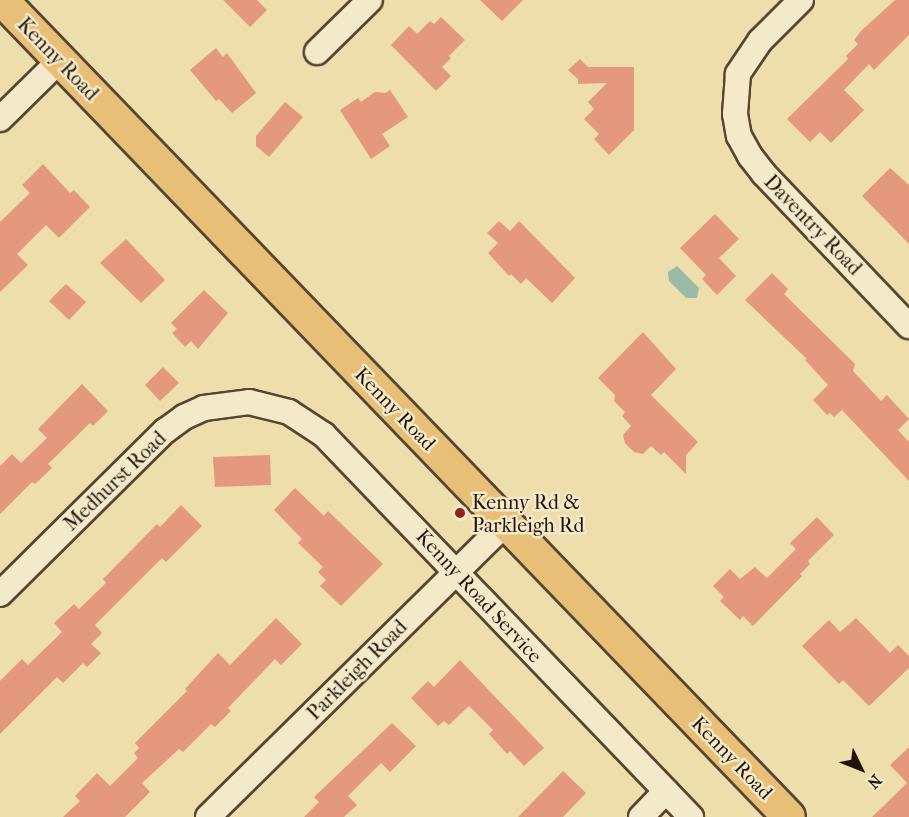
<!DOCTYPE html>
<html>
<head>
<meta charset="utf-8">
<style>
  body { margin:0 }
  #map { position:relative; width:909px; height:817px; overflow:hidden; background:#eedeac; font-family:"IM FELL French Canon",serif }
  div>[style] { position:absolute }
  [style*='--x'] { left:calc(var(--x)*1px); top:calc(var(--y)*1px); width:calc(var(--w)*1px); rotate:calc(var(--a)*1deg) }
  .water>* { inset:0; background:#9abca7 }
  .building>* { inset:0; background:#e4997f }
  .roads { filter:drop-shadow(2px 0 #564532) drop-shadow(-2px 0 #564532) drop-shadow(0 2px #564532) drop-shadow(0 -2px #564532) }
  .minor>* { height:24px; margin:-12px; padding:0 12px; transform-origin:12px; border-radius:12px; background:#f4eac9 }
  .major>* { height:32px; margin:-16px; padding:0 16px; transform-origin:16px; border-radius:16px; background:#e7bf76 }
  .dots>* { width:16px; height:16px; translate:-50% -50%; box-sizing:border-box; border:3px solid #f4eac9; border-radius:50% }
  span { translate:-50% -50%; white-space:nowrap; text-align:center; line-height:1.15; -webkit-text-stroke:5px #f4eac9; paint-order:stroke }
  .street-label { font-size:20px; color:#23120a }
  .poi-label { font-size:20px; color:#23120a }
  .left { translate:0 -50%; text-align:left }
  .north { position:absolute; left:831px; top:739px; width:60px; height:60px; -webkit-text-stroke:4px #f4eac9; paint-order:stroke; rotate:133deg; font-size:16px; font-weight:700; line-height:24px; text-align:center; color:#23120a }
  .north::after { content:''; display:block; margin:auto; width:21px; height:27px; background:#23120a; clip-path:polygon(50% 0,100% 100%,50% 72%,0 100%) }
</style>
</head>
<body>
<div id="map">
  <div class="water">
    <div style="clip-path:polygon(677px 266px,699px 288px,697px 298px,686px 298px,669px 281px,668px 272px)"></div>
  </div>
  <div class="building">
    <div style="clip-path:polygon(223px 0,257px 0,267px 10px,250px 27px)"></div>
    <div style="clip-path:polygon(480px 0,523px 0,502px 21px)"></div>
    <div style="clip-path:polygon(895px 0,909px 0,909px 35px,874px 70px,869px 64px,844px 90px,864px 110px,831px 143px,820px 132px,810px 142px,787px 119px,848px 59px,846px 56px,858px 44px,854px 40px,862px 30px)"></div>
    <div style="clip-path:polygon(441px 17px,465px 40px,449px 56px,451px 58px,442px 67px,451px 76px,436px 91px,391px 45px,409px 26px,417px 34px,430px 21px,434px 24px)"></div>
    <div style="clip-path:polygon(216px 48px,223px 57px,227px 53px,256px 93px,232px 113px,219px 99px,216px 101px,190px 70px)"></div>
    <div style="clip-path:polygon(580px 59px,588px 67px,634px 67px,634px 130px,609px 155px,594px 139px,599px 134px,584px 119px,594px 109px,588px 102px,607px 83px,578px 84px,578px 79px,568px 70px)"></div>
    <div style="clip-path:polygon(390px 90px,408px 117px,382px 134px,390px 146px,371px 159px,340px 110px,358px 98px,361px 102px,375px 92px,386px 93px)"></div>
    <div style="clip-path:polygon(285px 102px,303px 117px,269px 157px,256px 146px,256px 136px)"></div>
    <div style="clip-path:polygon(43px 164px,70px 193px,74px 190px,90px 207px,59px 238px,46px 225px,17px 254px,28px 265px,0 292px,0 222px,30px 193px,22px 185px)"></div>
    <div style="clip-path:polygon(890px 168px,909px 185px,909px 244px,862px 196px)"></div>
    <div style="clip-path:polygon(715px 214px,739px 239px,719px 258px,736px 276px,717px 295px,702px 279px,706px 275px,680px 248px)"></div>
    <div style="clip-path:polygon(499px 221px,510px 231px,519px 221px,575px 278px,552px 303px,526px 278px,521px 284px,511px 274px,509px 276px,488px 253px,498px 243px,487px 233px)"></div>
    <div style="clip-path:polygon(126px 239px,165px 280px,141px 303px,100px 263px)"></div>
    <div style="clip-path:polygon(772px 273px,788px 289px,784px 294px,855px 364px,853px 371px,881px 401px,887px 395px,909px 419px,898px 430px,909px 442px,909px 481px,842px 410px,834px 417px,830px 413px,827px 415px,813px 400px,828px 385px,805px 360px,807px 359px,745px 300px)"></div>
    <div style="clip-path:polygon(66px 284px,86px 302px,69px 320px,49px 301px)"></div>
    <div style="clip-path:polygon(204px 290px,228px 313px,198px 349px,191px 341px,185px 347px,172px 333px,177px 329px,171px 323px)"></div>
    <div style="clip-path:polygon(643px 332px,676px 369px,651px 395px,698px 442px,686px 455px,686px 474px,664px 452px,661px 455px,651px 446px,643px 454px,634px 452px,625px 443px,623px 435px,631px 426px,622px 416px,625px 412px,614px 401px,615px 395px,598px 378px)"></div>
    <div style="clip-path:polygon(163px 367px,179px 383px,160px 401px,145px 385px)"></div>
    <div style="clip-path:polygon(82px 384px,108px 411px,93px 426px,90px 423px,48px 464px,52px 468px,35px 484px,32px 482px,0 514px,0 466px,12px 454px,21px 463px,47px 438px,38px 429px)"></div>
    <div style="clip-path:polygon(270px 455px,271px 485px,215px 487px,213px 457px)"></div>
    <div style="clip-path:polygon(295px 488px,324px 516px,328px 511px,383px 564px,341px 606px,320px 586px,326px 580px,318px 572px,323px 567px,298px 543px,302px 539px,274px 510px)"></div>
    <div style="clip-path:polygon(181px 505px,202px 526px,166px 562px,162px 558px,95px 625px,102px 633px,91px 644px,101px 653px,87px 667px,83px 663px,63px 683px,57px 677px,0 734px,0 681px,22px 659px,28px 665px,62px 632px,54px 623px,74px 604px,79px 609px,106px 583px,103px 579px,157px 524px,160px 527px)"></div>
    <div style="clip-path:polygon(817px 517px,834px 535px,808px 561px,810px 564px,800px 574px,802px 576px,753px 626px,743px 616px,740px 620px,720px 601px,724px 597px,713px 586px,730px 569px,740px 579px,755px 567px,767px 578px,796px 549px,790px 543px)"></div>
    <div style="clip-path:polygon(276px 618px,302px 644px,281px 665px,275px 659px,228px 708px,231px 711px,215px 727px,211px 724px,183px 752px,179px 749px,142px 783px,150px 792px,125px 817px,63px 817px,80px 801px,75px 796px,97px 773px,110px 786px,138px 758px,134px 753px,139px 748px,135px 743px,187px 691px,185px 689px,218px 653px,230px 665px)"></div>
    <div style="clip-path:polygon(856px 618px,890px 653px,898px 645px,909px 656px,909px 668px,869px 706px,843px 680px,839px 684px,802px 646px,829px 620px,840px 632px)"></div>
    <div style="clip-path:polygon(460px 660px,544px 748px,524px 766px,510px 751px,507px 754px,489px 734px,493px 730px,469px 706px,449px 725px,444px 721px,438px 726px,411px 698px,428px 681px,434px 687px)"></div>
    <div style="clip-path:polygon(392px 723px,416px 746px,390px 772px,381px 763px,348px 796px,357px 805px,344px 817px,304px 817px,319px 802px,314px 797px)"></div>
    <div style="clip-path:polygon(909px 747px,909px 817px,872px 817px,907px 783px,890px 765px)"></div>
    <div style="clip-path:polygon(563px 771px,586px 793px,563px 817px,518px 817px)"></div>
  </div>
  <div class="roads">
    <div class="minor">
      <div style="--x:801;--y:0;--w:58;--a:135"></div>
      <div style="--x:760;--y:41;--w:40;--a:124"></div>
      <div style="--x:738;--y:74;--w:40;--a:94.3"></div>
      <div style="--x:735;--y:114;--w:22;--a:80"></div>
      <div style="--x:739;--y:136;--w:23;--a:61"></div>
      <div style="--x:750;--y:156;--w:23;--a:52"></div>
      <div style="--x:764;--y:174;--w:210;--a:46.4"></div>
      <div style="--x:317;--y:52;--w:74;--a:-44.5"></div>
      <div style="--x:0;--y:119;--w:84;--a:-44.5"></div>
      <div style="--x:0;--y:594;--w:232;--a:-44.7"></div>
      <div style="--x:165;--y:431;--w:24;--a:-36"></div>
      <div style="--x:184;--y:417;--w:22;--a:-24"></div>
      <div style="--x:204;--y:408;--w:45;--a:-7.6"></div>
      <div style="--x:249;--y:402;--w:41;--a:14"></div>
      <div style="--x:289;--y:412;--w:42;--a:33.3"></div>
      <div style="--x:324;--y:435;--w:530;--a:46.15"></div>
      <div style="--x:208;--y:817;--w:419;--a:-44.6"></div>
      <div style="--x:641;--y:817;--w:36;--a:-46"></div>
    </div>
    <div class="major">
      <div style="--x:2;--y:0;--w:1134;--a:46.07"></div>
    </div>
  </div>
  <div class="dots">
    <div style="left:460px;top:513px;background:#8f2418"></div>
  </div>
  <div class="street-label">
    <span style="left:58px;top:59px;rotate:46deg">Kenny Road</span>
    <span style="left:813px;top:225px;rotate:46deg">Daventry Road</span>
    <span style="left:395px;top:409px;rotate:46deg">Kenny Road</span>
    <span style="left:115px;top:481px;rotate:-44deg">Medhurst Road</span>
    <span style="left:479px;top:596px;rotate:47deg">Kenny Road Service</span>
    <span style="left:357px;top:670px;rotate:-45deg">Parkleigh Road</span>
    <span style="left:732px;top:758px;rotate:46deg">Kenny Road</span>
  </div>
  <div class="poi-label">
    <span class="left" style="left:472px;top:514px">Kenny Rd &amp;<br>Parkleigh Rd</span>
  </div>
  <div class="north">N</div>
</div>
</body>
</html>
